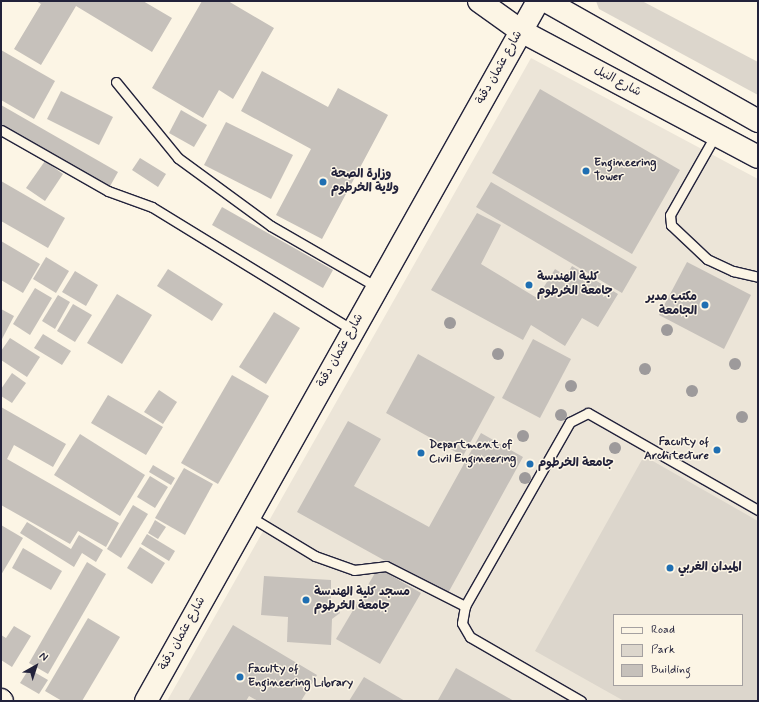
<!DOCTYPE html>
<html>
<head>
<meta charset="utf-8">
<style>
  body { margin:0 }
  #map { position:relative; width:759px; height:702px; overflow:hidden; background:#fcf5e5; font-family:Mynerve,"Playpen Sans Arabic",sans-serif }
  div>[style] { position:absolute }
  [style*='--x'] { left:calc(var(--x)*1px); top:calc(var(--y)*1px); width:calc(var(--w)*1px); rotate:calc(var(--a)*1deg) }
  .built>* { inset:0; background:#ece5d8 }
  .green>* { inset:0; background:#dcd6cc }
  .building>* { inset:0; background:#c6c1bb }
  .roads { filter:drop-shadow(1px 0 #22223b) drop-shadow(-1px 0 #22223b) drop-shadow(0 1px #22223b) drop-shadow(0 -1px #22223b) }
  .lane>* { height:9px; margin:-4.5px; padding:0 4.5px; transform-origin:4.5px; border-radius:4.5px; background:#fcf5e5 }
  .secondary>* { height:22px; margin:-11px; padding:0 11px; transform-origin:11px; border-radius:11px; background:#fcf5e5 }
  .primary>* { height:22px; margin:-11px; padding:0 11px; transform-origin:11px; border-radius:11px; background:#fcf5e5 }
  .trees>* { width:12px; height:12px; margin:-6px; border-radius:50%; background:#9d9a9b }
  .dots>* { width:11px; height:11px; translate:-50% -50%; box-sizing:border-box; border:2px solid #fcf5e5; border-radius:50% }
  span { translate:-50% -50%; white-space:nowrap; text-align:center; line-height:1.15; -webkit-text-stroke:3px #fcf5e5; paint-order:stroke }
  .street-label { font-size:12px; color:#22223b }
  .poi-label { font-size:12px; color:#22223b; font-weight:700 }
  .left { translate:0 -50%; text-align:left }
  .right { translate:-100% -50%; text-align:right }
  .frame { position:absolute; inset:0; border:2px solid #22223b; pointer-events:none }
  .legend { position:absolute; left:613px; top:614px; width:130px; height:72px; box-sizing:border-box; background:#fcf5e5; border:1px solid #a5a1a1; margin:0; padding:5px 7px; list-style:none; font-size:12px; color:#22223b }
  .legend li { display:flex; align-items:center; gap:8px; height:20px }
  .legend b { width:20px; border:1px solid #a5a1a1 }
  .north { position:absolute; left:16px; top:646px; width:40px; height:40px; -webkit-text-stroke:3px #fcf5e5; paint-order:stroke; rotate:39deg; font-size:11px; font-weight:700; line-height:16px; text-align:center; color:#22223b }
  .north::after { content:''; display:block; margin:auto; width:14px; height:18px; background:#22223b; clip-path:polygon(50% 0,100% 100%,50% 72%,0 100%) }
</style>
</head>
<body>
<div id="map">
  <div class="built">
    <div style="clip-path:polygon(evenodd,531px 58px,758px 179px,758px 701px,167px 701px,531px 58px,614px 615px,742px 615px,742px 685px,614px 685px,614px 615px)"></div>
  </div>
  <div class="green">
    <div style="clip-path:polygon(596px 1px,642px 1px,758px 62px,758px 95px,599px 9px)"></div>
    <div style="clip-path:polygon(evenodd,644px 456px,758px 521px,758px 701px,624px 701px,535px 651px,644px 456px,614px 615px,742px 615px,742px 685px,614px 685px,614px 615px)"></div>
  </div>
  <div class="building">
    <div style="clip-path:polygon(36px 1px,143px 1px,172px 18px,152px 52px,76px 6px,41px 65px,14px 49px,41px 4px)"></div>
    <div style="clip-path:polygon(202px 1px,228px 1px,274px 28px,233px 99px,219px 90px,203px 118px,152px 88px)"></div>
    <div style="clip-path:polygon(1px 50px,55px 81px,34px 119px,1px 100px)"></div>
    <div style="clip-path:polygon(262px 71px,328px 107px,338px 88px,388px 115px,322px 239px,276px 215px,311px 149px,241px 111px)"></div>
    <div style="clip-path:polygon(540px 89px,680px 170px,632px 254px,492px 173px)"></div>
    <div style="clip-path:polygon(61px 91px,113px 117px,99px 145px,47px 119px)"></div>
    <div style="clip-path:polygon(1px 105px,118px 172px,109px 188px,1px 126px)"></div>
    <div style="clip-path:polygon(181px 110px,207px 125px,194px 147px,169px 133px)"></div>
    <div style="clip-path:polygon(226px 122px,293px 155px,271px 199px,204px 165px)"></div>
    <div style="clip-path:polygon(140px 158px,166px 174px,158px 187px,132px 170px)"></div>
    <div style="clip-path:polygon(45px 161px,63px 174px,45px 201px,26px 188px)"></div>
    <div style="clip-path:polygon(1px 181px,65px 218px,48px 248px,1px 221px)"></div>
    <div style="clip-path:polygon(491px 182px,637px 267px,622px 293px,476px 207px)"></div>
    <div style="clip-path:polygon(222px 207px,333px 270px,323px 288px,212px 225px)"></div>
    <div style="clip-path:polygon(477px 213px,501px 225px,481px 264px,537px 298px,555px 269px,566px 276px,572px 266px,618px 294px,598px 327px,582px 318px,565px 346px,531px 325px,523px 340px,431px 290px)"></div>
    <div style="clip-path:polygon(1px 241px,40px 264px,23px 293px,1px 280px)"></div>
    <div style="clip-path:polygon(46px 257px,69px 271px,56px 293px,33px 279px)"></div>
    <div style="clip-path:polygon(687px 262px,751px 295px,724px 349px,659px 315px)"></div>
    <div style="clip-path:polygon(168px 269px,223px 304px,212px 321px,157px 286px)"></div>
    <div style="clip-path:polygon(75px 271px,98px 285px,86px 306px,62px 292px)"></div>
    <div style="clip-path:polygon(35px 288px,52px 298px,30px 335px,13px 324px)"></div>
    <div style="clip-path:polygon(117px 294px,152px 315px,122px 364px,87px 343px)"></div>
    <div style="clip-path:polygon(58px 295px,70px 302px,55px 329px,42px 321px)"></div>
    <div style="clip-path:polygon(73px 304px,92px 315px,75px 342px,57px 331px)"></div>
    <div style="clip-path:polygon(1px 309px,14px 316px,1px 341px)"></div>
    <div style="clip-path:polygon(274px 312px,300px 328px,266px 384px,239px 367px)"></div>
    <div style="clip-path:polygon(43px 334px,71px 351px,62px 365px,34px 348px)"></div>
    <div style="clip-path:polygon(10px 338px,40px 357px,27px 377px,1px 360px,1px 351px)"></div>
    <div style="clip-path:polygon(533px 339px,571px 359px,540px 418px,502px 398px)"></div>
    <div style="clip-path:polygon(418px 354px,495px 397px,463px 456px,386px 413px)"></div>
    <div style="clip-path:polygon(12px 373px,26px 383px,12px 403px,1px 396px,1px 389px)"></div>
    <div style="clip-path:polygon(232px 375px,269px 396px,218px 484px,181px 463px)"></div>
    <div style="clip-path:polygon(159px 390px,177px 402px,163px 424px,144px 412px)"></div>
    <div style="clip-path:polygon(108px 395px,163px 427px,146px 455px,91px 423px)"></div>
    <div style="clip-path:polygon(1px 407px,66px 444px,53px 467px,14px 445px,7px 459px,119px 523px,106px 547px,78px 531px,70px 544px,1px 505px)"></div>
    <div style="clip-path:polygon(348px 421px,381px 439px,354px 486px,429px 527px,481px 433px,523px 457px,447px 595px,297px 512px)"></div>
    <div style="clip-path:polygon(80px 434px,145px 475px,120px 516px,54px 475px)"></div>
    <div style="clip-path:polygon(153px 465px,175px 478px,171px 485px,149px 472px)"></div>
    <div style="clip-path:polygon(184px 468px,213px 484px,185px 535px,155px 518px)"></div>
    <div style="clip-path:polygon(150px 476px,168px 487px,155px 508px,137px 497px)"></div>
    <div style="clip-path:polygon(133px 505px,148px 514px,121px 558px,107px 549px)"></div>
    <div style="clip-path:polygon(155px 520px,166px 527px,158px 539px,148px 533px)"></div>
    <div style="clip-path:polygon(27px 522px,71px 549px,79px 535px,103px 550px,96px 562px,82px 553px,74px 567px,20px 533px)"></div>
    <div style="clip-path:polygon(1px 525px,23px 538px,1px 575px)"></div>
    <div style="clip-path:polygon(147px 534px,175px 551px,169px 561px,141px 544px)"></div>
    <div style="clip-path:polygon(140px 547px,165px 563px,152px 584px,127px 568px)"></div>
    <div style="clip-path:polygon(23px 548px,62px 571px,51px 590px,12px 568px)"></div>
    <div style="clip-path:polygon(87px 562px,106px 574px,48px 674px,29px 663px)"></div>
    <div style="clip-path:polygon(378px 568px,421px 593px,380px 664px,336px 639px)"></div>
    <div style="clip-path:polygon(264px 576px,331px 580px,331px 605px,338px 606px,340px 613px,332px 619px,331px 645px,287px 642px,288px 617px,261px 615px)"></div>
    <div style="clip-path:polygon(88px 618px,120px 637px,82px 701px,62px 701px,45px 691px)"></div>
    <div style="clip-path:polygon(233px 625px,317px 675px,301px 701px,258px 701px,249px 696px,246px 701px,188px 701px)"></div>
    <div style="clip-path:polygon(14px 626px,31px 636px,12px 667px,1px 660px,1px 635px,6px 638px)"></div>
    <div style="clip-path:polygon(456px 668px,514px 701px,438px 700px)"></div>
    <div style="clip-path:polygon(29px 669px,48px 680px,39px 694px,20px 683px)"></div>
    <div style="clip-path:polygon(364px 677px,405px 701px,349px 701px)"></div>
  </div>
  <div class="roads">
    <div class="lane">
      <div style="--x:116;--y:82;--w:98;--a:50.8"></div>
      <div style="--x:178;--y:158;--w:115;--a:36.2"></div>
      <div style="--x:271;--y:226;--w:122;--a:29.9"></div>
      <div style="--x:1;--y:130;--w:123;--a:29.7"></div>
      <div style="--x:108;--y:191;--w:47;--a:20"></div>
      <div style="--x:152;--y:207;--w:236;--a:31.5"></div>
      <div style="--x:716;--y:134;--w:93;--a:119.6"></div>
      <div style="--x:670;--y:215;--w:10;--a:84"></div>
      <div style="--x:671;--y:225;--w:50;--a:43.4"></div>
      <div style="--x:707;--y:259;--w:29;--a:25"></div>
      <div style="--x:733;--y:271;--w:26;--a:13"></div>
      <div style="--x:249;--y:516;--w:77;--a:31.2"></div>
      <div style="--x:315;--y:556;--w:41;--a:19.7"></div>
      <div style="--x:354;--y:570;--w:32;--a:-7"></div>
      <div style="--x:386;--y:566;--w:89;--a:26.9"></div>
      <div style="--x:581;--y:701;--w:128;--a:-150"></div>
      <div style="--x:470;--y:637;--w:16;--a:-120"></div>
      <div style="--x:462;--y:623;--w:17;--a:-80"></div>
      <div style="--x:465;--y:606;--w:212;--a:-60.3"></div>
      <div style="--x:570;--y:422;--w:20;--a:-27"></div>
      <div style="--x:588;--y:413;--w:196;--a:29.7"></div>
    </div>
    <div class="secondary">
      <div style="--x:1;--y:700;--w:1;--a:45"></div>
      <div style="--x:146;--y:701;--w:802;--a:-60.75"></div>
    </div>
    <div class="primary">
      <div style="--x:479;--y:1;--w:52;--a:35.5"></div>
      <div style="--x:521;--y:31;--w:268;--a:28"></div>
      <div style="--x:546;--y:1;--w:244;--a:29.5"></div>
    </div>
  </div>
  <div class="trees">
    <div style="left:450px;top:323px"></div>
    <div style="left:667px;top:330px"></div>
    <div style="left:498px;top:354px"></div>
    <div style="left:735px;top:364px"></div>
    <div style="left:645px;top:369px"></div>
    <div style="left:571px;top:386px"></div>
    <div style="left:692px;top:391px"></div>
    <div style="left:561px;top:415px"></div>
    <div style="left:742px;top:417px"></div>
    <div style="left:523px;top:436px"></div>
    <div style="left:615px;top:448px"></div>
    <div style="left:525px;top:478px"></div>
  </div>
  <div class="dots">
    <div style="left:586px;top:171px;background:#1f6fb2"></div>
    <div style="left:323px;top:182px;background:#1f6fb2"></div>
    <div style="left:529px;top:285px;background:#1f6fb2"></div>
    <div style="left:705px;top:305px;background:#1f6fb2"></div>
    <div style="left:717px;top:450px;background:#1f6fb2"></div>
    <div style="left:421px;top:453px;background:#1f6fb2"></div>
    <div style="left:530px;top:464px;background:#1f6fb2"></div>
    <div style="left:670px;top:568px;background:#1f6fb2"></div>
    <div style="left:306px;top:600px;background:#1f6fb2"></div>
    <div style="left:240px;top:677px;background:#1f6fb2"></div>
  </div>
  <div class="street-label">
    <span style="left:500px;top:68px;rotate:-61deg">شارع عثمان دقنة</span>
    <span style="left:617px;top:82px;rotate:28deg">شارع النيل</span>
    <span style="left:341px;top:351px;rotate:-61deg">شارع عثمان دقنة</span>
    <span style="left:183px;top:634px;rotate:-61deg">شارع عثمان دقنة</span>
  </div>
  <div class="poi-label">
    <span class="left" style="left:594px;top:171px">Engineering<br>Tower</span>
    <span class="left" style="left:331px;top:182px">وزارة الصحة<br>ولاية الخرطوم</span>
    <span class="left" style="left:537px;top:285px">كلية الهندسة<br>جامعة الخرطوم</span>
    <span class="right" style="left:697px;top:305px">مكتب مدير<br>الجامعة</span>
    <span class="right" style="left:709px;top:450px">Faculty of<br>Architecture</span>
    <span class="left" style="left:429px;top:453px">Department of<br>Civil Engineering</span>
    <span class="left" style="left:538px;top:464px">جامعة الخرطوم</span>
    <span class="left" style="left:678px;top:568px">الميدان الغربي</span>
    <span class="left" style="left:314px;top:600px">مسجد كلية الهندسة<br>جامعة الخرطوم</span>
    <span class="left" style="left:248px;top:677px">Faculty of<br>Engineering Library</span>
  </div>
  <div class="frame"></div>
  <ul class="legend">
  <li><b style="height:5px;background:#fcf5e5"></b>Road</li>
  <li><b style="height:11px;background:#dcd6cc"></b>Park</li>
  <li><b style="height:11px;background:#c6c1bb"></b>Building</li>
  </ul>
  <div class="north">N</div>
</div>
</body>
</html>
